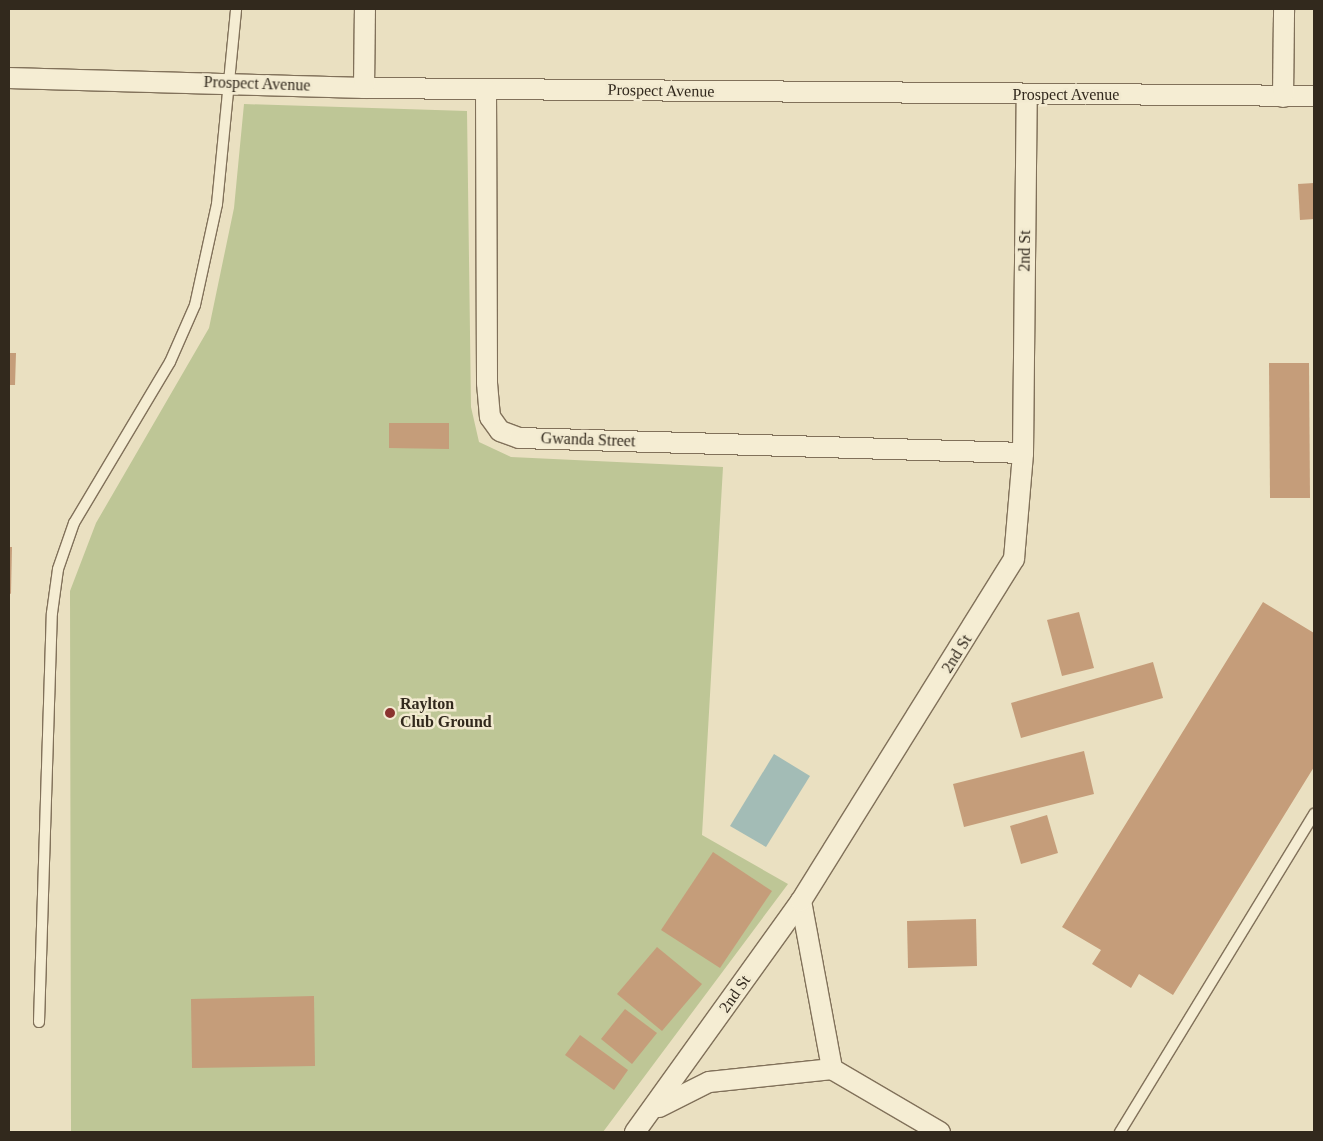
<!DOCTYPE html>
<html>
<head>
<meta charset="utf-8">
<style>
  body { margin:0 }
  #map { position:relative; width:1323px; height:1141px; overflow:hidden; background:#eae0c1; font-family:Georgia,serif }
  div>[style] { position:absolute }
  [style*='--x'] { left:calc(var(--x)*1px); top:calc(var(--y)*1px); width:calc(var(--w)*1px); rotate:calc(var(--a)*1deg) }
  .green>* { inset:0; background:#bec696 }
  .water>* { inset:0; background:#a3bcb6 }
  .building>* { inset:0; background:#c59d7a }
  .roads { filter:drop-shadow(1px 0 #81715a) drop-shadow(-1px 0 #81715a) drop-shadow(0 1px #81715a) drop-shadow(0 -1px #81715a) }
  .service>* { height:10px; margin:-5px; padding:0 5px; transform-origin:5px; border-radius:5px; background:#f5edd3 }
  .minor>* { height:20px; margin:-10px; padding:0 10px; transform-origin:10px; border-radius:10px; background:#f5edd3 }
  .dots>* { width:14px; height:14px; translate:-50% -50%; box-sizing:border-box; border:2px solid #f2ead0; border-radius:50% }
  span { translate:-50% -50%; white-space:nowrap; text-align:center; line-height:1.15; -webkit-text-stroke:5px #f2ead0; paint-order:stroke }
  .street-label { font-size:16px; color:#32291d }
  .poi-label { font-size:16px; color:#32291d; font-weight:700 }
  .left { translate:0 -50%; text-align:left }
  .frame { position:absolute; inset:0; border:10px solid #32291d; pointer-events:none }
</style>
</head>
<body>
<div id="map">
  <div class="green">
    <div style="clip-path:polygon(244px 104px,467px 111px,471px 407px,479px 442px,511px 457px,723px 467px,702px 835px,788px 884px,603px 1132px,71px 1132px,70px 591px,96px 523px,209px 328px,234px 208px)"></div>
  </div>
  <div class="water">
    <div style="clip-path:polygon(774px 754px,810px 776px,766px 847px,730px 826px)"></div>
  </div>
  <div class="building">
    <div style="clip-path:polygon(1314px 183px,1314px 219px,1300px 220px,1298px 184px)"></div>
    <div style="clip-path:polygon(9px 353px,16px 353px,15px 385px,9px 385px)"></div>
    <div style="clip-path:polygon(1269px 363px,1309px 363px,1310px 498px,1270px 498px)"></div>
    <div style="clip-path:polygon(389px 423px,449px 423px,449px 449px,389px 448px)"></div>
    <div style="clip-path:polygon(9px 547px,12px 547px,11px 594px,9px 593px)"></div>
    <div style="clip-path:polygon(1263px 602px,1314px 633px,1314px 767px,1173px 995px,1139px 974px,1131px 988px,1092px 964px,1101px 950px,1062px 927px)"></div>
    <div style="clip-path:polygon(1079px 612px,1094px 668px,1062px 676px,1047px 620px)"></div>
    <div style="clip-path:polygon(1153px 662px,1163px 698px,1021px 738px,1011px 703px)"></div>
    <div style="clip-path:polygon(1084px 751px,1094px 794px,964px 827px,953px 784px)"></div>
    <div style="clip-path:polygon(1047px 815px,1058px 853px,1021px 864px,1010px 826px)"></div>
    <div style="clip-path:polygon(713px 852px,772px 891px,720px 968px,661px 930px)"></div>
    <div style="clip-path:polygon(976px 919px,977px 966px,908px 968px,907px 921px)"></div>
    <div style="clip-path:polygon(657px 947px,702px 984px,662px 1031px,617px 994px)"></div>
    <div style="clip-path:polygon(314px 996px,315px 1066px,192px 1068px,191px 999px)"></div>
    <div style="clip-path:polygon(625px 1009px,657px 1033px,632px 1064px,601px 1039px)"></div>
    <div style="clip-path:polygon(580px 1035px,628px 1070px,614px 1090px,565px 1055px)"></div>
  </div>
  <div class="roads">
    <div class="service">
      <div style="--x:39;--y:1022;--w:409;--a:-88.2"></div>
      <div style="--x:52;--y:613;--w:44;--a:-82.2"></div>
      <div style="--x:58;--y:569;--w:49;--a:-70.8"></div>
      <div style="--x:74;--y:523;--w:187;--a:-59.2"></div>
      <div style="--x:170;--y:362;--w:62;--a:-66.3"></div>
      <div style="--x:195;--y:305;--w:103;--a:-77.7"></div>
      <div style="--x:217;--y:204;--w:196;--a:-84.4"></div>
      <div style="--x:1120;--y:1132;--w:373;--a:-58.6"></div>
    </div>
    <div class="minor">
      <div style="--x:9;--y:78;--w:355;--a:1.6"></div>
      <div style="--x:364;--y:88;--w:950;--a:0.48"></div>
      <div style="--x:364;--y:88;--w:79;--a:-89.3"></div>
      <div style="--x:486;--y:89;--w:294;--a:89.8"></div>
      <div style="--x:487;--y:383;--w:34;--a:85"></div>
      <div style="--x:490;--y:417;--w:17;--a:54"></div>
      <div style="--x:500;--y:431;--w:20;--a:20"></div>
      <div style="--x:519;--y:438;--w:504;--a:1.7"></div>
      <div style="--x:1283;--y:97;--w:88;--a:-89.3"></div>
      <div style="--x:801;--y:901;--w:171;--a:79.5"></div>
      <div style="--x:659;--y:1107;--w:56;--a:-26.6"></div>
      <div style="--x:709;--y:1082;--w:124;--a:-6"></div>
      <div style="--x:832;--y:1069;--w:125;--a:30.3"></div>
      <div style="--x:635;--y:1132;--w:284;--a:-54.3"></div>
      <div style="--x:801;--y:901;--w:403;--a:-58.1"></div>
      <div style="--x:1014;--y:559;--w:106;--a:-85.1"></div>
      <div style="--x:1023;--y:453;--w:358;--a:-89.4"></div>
    </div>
  </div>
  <div class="dots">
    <div style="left:390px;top:713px;background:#8b332f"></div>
  </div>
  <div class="street-label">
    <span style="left:257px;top:84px;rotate:2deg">Prospect Avenue</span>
    <span style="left:661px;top:91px;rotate:1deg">Prospect Avenue</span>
    <span style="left:1066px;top:95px">Prospect Avenue</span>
    <span style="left:1025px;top:251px;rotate:-89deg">2nd St</span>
    <span style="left:588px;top:440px;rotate:2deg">Gwanda Street</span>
    <span style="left:957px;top:654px;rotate:-58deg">2nd St</span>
    <span style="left:735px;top:994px;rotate:-55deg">2nd St</span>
  </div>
  <div class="poi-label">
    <span class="left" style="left:400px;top:713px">Raylton<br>Club Ground</span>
  </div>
  <div class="frame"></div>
</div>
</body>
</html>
